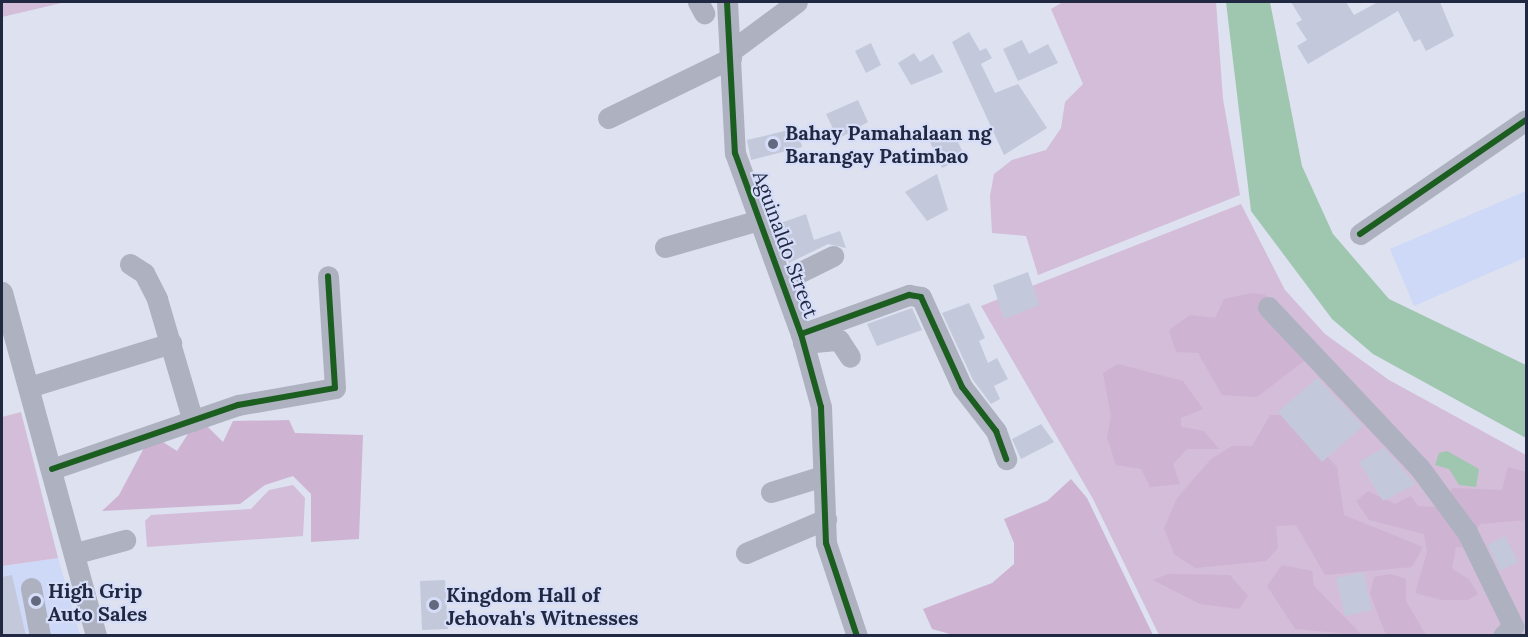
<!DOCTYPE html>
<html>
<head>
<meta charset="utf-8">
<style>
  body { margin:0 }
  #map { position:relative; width:1528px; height:637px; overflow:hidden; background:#dde1f0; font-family:Lora,serif }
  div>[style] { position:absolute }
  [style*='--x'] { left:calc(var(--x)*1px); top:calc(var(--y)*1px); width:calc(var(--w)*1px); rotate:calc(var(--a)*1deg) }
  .built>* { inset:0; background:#ced8f7 }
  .green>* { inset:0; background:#d3bdd8 }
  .forest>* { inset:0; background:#ceb4d2 }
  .water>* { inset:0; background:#9fc7af }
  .building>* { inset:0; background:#c3c9db }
  .minor>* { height:21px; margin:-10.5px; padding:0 10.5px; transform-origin:10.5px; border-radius:10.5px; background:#adb1c0 }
  .cycleway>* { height:6px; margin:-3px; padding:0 3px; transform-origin:3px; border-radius:3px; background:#1b5e20 }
  .dots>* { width:16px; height:16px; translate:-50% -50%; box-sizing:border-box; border:3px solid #d5ddf8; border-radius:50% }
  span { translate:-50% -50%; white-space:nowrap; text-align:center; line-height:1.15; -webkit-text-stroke:4.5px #d5ddf8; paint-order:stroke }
  .poi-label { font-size:20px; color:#212841; font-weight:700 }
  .left { translate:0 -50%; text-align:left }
  .street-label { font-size:20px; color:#212841 }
  .frame { position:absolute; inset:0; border:3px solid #212841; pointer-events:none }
</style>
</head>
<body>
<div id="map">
  <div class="built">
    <div style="clip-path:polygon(1526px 191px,1526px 257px,1414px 306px,1390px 249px)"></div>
    <div style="clip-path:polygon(58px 558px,80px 635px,2px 636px,2px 566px)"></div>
  </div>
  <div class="green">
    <div style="clip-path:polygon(2px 2px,66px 2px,2px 17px)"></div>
    <div style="clip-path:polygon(1063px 2px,1216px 2px,1223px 99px,1240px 195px,1038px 275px,1026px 236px,992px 233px,990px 196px,994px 174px,1012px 160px,1046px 150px,1061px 128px,1065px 102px,1083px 84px,1051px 9px)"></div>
    <div style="clip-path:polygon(1241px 204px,1285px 290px,1325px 334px,1389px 380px,1526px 455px,1526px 635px,1159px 635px,1093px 499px,981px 306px)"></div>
    <div style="clip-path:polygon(21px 412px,58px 558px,2px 566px,2px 417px)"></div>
    <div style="clip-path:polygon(293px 485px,305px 498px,303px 536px,147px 547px,145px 521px,151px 515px,251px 509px,269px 490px)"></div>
  </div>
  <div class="forest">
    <div style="clip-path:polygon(1251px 293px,1265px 295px,1321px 348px,1257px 397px,1222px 395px,1198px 353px,1176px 352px,1169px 330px,1190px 315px,1215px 318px,1224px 299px)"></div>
    <div style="clip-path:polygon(1118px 364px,1183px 381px,1203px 409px,1181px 418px,1181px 427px,1204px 431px,1219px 449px,1187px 449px,1173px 464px,1180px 484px,1150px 487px,1141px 469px,1116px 465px,1107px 438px,1111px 416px,1103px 373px)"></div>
    <div style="clip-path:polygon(1270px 415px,1289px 415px,1337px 467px,1344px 515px,1423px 547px,1412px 567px,1325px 575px,1296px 525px,1276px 526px,1278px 548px,1266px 561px,1195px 568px,1174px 554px,1164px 528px,1177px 498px,1211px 459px,1232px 446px,1252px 446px)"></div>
    <div style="clip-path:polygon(289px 420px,295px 433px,363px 435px,359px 539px,311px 542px,311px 494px,293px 476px,265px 485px,240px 504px,102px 511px,119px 495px,145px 446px,163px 442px,177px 451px,191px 429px,208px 427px,223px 442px,233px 421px)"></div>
    <div style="clip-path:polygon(1508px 467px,1526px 472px,1526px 520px,1480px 524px,1466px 547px,1456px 547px,1452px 569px,1469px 579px,1478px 594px,1468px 600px,1442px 600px,1415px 593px,1427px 552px,1424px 534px,1369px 520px,1356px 501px,1368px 491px,1395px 504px,1411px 496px,1418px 506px,1435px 507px,1453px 488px,1502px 490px)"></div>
    <div style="clip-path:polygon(1071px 479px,1087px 498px,1153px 635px,957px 636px,932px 629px,923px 609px,992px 583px,1014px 564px,1014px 543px,1004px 519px,1047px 501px)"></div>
    <div style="clip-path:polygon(1282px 565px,1312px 571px,1314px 586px,1362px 635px,1295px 629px,1267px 586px)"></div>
    <div style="clip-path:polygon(1168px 574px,1230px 575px,1248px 596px,1239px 609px,1200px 604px,1153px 580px)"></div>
    <div style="clip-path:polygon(1391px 574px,1406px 579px,1406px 601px,1426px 635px,1386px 635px,1370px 594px,1374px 577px)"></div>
  </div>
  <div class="water">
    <div style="clip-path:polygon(1226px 2px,1270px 2px,1302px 166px,1333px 234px,1389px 299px,1526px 365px,1526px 438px,1373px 354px,1332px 319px,1251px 211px)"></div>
    <div style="clip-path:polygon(1447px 451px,1479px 469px,1476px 487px,1459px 485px,1449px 469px,1435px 465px,1439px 453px)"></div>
  </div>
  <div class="building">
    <div style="clip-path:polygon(1291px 2px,1346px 2px,1354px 15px,1378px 2px,1440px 2px,1454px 36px,1426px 51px,1420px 39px,1414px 42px,1398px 11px,1308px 64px,1297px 46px,1307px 40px,1296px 23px,1302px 20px)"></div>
    <div style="clip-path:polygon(969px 32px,980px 51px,986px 48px,992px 58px,981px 64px,995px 93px,1018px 84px,1047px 128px,1004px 155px,952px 42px)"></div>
    <div style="clip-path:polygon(1022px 40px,1029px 54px,1048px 44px,1058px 63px,1018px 81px,1003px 49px)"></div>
    <div style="clip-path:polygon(871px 43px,881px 65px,866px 73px,855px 51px)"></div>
    <div style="clip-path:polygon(914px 53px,920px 62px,933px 54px,943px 72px,911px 85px,898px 63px)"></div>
    <div style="clip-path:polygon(858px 100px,868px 122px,838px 139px,826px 114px)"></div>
    <div style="clip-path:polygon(797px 128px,802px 147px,751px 160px,747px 140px)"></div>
    <div style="clip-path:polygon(952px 129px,965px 157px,942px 168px,929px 140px)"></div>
    <div style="clip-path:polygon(937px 174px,948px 210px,927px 221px,905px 192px)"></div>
    <div style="clip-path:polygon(806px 214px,814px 240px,840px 231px,846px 248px,828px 244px,789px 263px,775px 225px)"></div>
    <div style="clip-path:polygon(1028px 272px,1039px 305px,1004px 319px,993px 285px)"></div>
    <div style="clip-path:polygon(969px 303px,985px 338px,979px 341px,988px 363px,997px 358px,1008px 379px,994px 386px,1000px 399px,991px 404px,973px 380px,942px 313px)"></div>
    <div style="clip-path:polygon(912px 308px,922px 330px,877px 346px,867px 324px)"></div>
    <div style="clip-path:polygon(1317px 378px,1363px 426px,1322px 462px,1278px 412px)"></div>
    <div style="clip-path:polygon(1041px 424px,1054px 442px,1021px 459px,1012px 439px)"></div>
    <div style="clip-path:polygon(1384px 448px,1416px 484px,1383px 501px,1359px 462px)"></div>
    <div style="clip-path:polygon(1505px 536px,1518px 562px,1500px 571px,1488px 545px)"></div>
    <div style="clip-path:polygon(1363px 572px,1372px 610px,1345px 616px,1336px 578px)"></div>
    <div style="clip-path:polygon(12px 575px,26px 636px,2px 636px,2px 577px)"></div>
    <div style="clip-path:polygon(445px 580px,448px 629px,422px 630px,420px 581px)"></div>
  </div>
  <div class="minor">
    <div style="--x:698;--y:2;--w:13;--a:61"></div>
    <div style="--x:727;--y:2;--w:151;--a:87"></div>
    <div style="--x:735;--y:153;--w:193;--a:70"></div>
    <div style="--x:801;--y:334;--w:76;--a:74.7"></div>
    <div style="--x:821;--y:407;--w:136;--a:87.9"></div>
    <div style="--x:826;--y:543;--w:98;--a:71.6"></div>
    <div style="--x:731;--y:51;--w:82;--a:-36.6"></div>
    <div style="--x:608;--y:118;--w:137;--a:-26"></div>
    <div style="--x:1360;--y:234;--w:201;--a:-34.5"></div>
    <div style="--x:665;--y:247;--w:98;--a:-16"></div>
    <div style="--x:130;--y:264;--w:17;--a:33"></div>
    <div style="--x:144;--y:273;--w:29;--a:63"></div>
    <div style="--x:157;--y:299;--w:127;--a:73.6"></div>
    <div style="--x:782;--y:281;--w:57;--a:-26.1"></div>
    <div style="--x:2;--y:292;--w:357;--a:74.7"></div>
    <div style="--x:1268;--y:307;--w:220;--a:46.7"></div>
    <div style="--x:1419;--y:467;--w:81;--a:53.6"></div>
    <div style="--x:1467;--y:532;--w:105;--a:63.9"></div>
    <div style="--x:1513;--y:626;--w:14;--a:135"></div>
    <div style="--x:801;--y:334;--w:115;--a:-19.9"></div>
    <div style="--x:909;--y:295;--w:12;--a:9"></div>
    <div style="--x:921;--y:297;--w:99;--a:65.5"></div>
    <div style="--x:962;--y:387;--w:56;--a:52.3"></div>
    <div style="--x:996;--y:431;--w:30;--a:70"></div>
    <div style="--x:803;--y:343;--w:36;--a:-5"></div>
    <div style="--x:839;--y:340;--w:20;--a:57"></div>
    <div style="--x:29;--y:387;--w:149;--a:-17.2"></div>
    <div style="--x:52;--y:469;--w:197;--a:-19"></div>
    <div style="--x:238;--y:405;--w:98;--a:-9.9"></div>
    <div style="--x:335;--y:388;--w:112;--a:-93.6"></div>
    <div style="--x:771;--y:492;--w:54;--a:-17.1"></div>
    <div style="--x:76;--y:553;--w:51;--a:-14.9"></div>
    <div style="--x:746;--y:553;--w:87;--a:-23"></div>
    <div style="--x:31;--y:588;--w:49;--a:79.4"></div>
  </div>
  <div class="cycleway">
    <div style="--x:727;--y:2;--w:151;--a:87"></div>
    <div style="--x:735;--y:153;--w:193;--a:70"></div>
    <div style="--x:801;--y:334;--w:76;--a:74.7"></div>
    <div style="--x:821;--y:407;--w:136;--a:87.9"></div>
    <div style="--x:826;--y:543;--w:98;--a:71.6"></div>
    <div style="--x:1360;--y:234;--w:201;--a:-34.5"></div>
    <div style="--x:801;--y:334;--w:115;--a:-19.9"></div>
    <div style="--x:909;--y:295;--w:12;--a:9"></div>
    <div style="--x:921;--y:297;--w:99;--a:65.5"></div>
    <div style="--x:962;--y:387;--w:56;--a:52.3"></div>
    <div style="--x:996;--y:431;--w:30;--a:70"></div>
    <div style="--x:52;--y:469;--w:197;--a:-19"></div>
    <div style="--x:238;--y:405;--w:98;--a:-9.9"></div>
    <div style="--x:335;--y:388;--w:112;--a:-93.6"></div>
  </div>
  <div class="dots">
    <div style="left:773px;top:144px;background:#63697e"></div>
    <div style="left:36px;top:601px;background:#63697e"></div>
    <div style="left:434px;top:605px;background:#63697e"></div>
  </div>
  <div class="poi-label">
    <span class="left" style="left:785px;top:144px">Bahay Pamahalaan ng<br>Barangay Patimbao</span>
    <span class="left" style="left:48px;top:602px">High Grip<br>Auto Sales</span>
    <span class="left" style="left:446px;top:606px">Kingdom Hall of<br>Jehovah's Witnesses</span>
  </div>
  <div class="street-label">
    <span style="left:786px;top:244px;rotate:70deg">Aguinaldo Street</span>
  </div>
  <div class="frame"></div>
</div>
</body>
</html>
